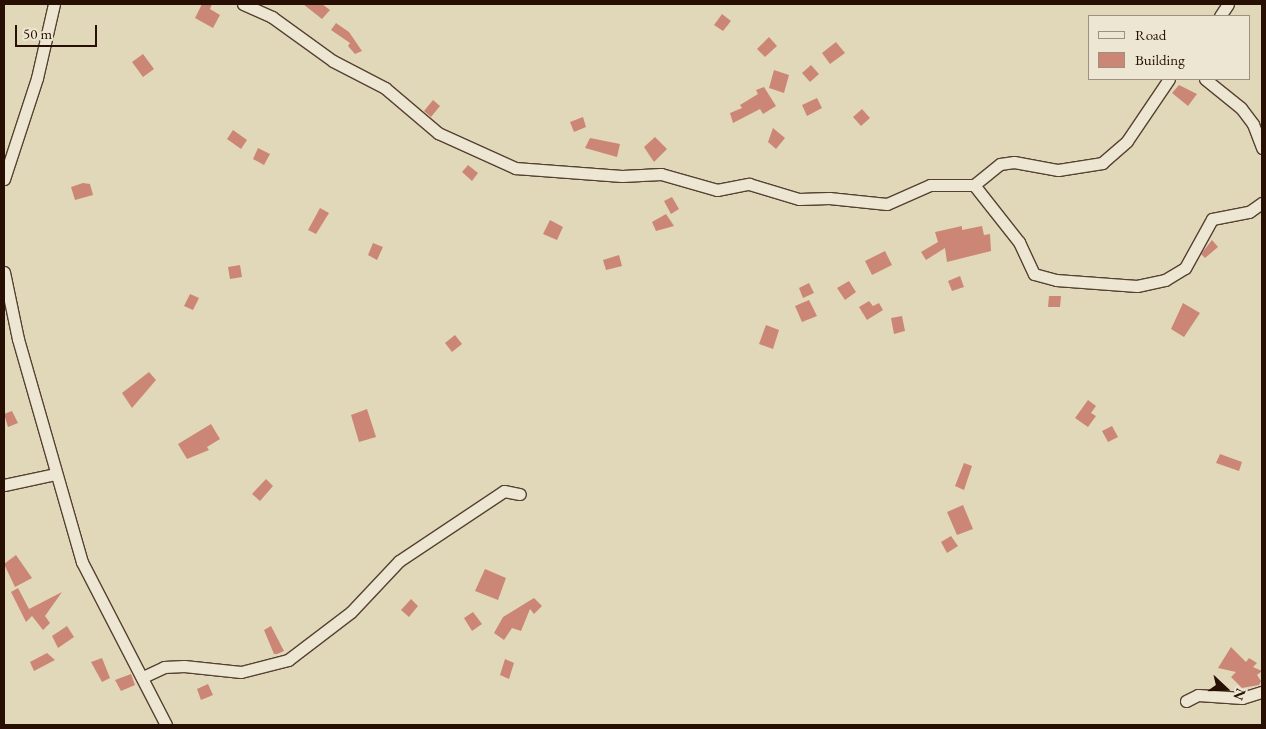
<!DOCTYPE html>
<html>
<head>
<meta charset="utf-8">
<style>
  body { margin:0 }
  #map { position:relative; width:1266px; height:729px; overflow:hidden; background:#e1d8ba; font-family:"EB Garamond",serif }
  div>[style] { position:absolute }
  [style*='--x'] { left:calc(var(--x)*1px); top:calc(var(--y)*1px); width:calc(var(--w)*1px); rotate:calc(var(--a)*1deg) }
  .building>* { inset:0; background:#cc8675 }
  .roads { filter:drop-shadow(1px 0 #564131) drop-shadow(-1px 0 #564131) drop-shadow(0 1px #564131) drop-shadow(0 -1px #564131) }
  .street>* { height:11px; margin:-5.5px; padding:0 5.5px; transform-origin:5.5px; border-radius:5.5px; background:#ece6d2 }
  span { translate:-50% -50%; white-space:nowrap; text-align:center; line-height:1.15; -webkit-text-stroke:4px #ece6d2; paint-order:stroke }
  .frame { position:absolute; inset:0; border:5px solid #270f03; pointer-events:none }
  .legend { position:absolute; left:1088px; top:15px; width:162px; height:65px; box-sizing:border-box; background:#ece6d2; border:1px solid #9d907f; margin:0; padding:6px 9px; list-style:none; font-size:15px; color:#270f03 }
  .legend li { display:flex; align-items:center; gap:10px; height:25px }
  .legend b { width:25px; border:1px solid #9d907f }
  .north { position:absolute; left:1201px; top:664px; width:50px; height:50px; -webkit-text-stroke:4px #ece6d2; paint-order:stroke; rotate:111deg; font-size:14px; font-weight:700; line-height:20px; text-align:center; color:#270f03 }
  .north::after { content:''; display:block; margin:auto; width:18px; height:22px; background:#270f03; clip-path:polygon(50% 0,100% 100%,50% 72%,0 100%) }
  .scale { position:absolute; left:15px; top:25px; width:82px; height:22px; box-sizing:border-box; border:2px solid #270f03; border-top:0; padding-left:6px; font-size:15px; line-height:18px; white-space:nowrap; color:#270f03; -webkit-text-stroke:4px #ece6d2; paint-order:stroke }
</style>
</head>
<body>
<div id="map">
  <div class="building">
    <div style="clip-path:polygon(202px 4px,212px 4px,210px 9px,220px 15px,213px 28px,195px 18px)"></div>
    <div style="clip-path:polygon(303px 4px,322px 4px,330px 10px,322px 19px)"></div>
    <div style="clip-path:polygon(722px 14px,731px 21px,723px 31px,714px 25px)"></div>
    <div style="clip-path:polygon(336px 23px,349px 32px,362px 51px,355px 54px,348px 46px,350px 43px,331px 30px)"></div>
    <div style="clip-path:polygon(769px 37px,777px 46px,765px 57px,757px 49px)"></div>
    <div style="clip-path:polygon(836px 42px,845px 53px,830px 64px,822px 53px)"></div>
    <div style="clip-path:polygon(143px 54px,154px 69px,143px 77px,132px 62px)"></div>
    <div style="clip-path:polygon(811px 65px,819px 74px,810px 82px,802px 73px)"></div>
    <div style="clip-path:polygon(774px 70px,789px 75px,784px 93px,769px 88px)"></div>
    <div style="clip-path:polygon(1179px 85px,1197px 94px,1188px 106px,1172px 93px)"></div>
    <div style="clip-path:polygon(764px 87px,776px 106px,763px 114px,760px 109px,733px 123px,730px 113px,742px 108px,740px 105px,758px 94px,756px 90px)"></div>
    <div style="clip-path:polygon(817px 98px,822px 108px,807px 116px,802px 105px)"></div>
    <div style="clip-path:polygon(433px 100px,440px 106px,431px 117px,424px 111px)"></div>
    <div style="clip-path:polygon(862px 109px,870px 118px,861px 126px,853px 117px)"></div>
    <div style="clip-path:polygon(583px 117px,586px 127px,574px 132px,570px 122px)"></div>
    <div style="clip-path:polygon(773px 128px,785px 138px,776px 149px,768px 142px)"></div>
    <div style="clip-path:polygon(233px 130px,247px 140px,241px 149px,227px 139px)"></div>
    <div style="clip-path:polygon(655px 137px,667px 149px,654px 162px,644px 147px)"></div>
    <div style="clip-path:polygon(590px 138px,620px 144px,617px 157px,585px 148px)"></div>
    <div style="clip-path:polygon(258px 148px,270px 154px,264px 165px,253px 159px)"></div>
    <div style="clip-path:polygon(468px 165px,478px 173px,472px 181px,462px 172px)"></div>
    <div style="clip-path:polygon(83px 183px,90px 184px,93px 195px,75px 200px,71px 187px)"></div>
    <div style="clip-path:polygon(672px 197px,679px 209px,671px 214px,664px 201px)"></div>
    <div style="clip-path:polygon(320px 208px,329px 213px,316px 234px,308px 230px)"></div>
    <div style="clip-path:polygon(666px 214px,674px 226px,656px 231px,652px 222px)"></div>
    <div style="clip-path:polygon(550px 220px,563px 227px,557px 240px,543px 234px)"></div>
    <div style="clip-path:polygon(962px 226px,962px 230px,982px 226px,984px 235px,990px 234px,991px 251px,947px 262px,945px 248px,926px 260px,921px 252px,938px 242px,935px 232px)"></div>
    <div style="clip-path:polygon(1212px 240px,1218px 247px,1205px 258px,1201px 254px)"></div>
    <div style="clip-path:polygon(373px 243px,383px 247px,377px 260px,368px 255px)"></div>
    <div style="clip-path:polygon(885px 251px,892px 265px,872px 275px,865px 261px)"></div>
    <div style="clip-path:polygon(619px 255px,622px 266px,606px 270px,603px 260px)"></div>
    <div style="clip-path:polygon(240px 265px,242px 277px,230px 279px,228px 267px)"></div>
    <div style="clip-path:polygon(960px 276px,964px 287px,952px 291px,948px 281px)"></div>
    <div style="clip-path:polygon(849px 281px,856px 292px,845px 300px,837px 288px)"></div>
    <div style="clip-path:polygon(809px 283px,814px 293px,803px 298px,799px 288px)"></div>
    <div style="clip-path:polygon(190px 294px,199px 298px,193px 310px,184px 306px)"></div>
    <div style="clip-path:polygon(1049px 296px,1061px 296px,1060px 307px,1048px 307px)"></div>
    <div style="clip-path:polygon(809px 300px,817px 316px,802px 322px,795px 306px)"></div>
    <div style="clip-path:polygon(869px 301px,873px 306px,879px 303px,883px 310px,867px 320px,859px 307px)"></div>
    <div style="clip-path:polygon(1183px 303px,1200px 313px,1184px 337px,1171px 329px)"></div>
    <div style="clip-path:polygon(902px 316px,905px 331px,894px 334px,891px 318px)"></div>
    <div style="clip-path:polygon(766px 325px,779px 330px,773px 349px,759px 344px)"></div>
    <div style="clip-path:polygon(455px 335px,462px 344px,452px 352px,445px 343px)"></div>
    <div style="clip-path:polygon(149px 372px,156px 380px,132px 408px,122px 393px)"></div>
    <div style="clip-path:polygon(1088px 400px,1096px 406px,1091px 413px,1096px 416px,1088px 427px,1075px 418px)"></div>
    <div style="clip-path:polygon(367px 409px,376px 437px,359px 442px,351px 415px)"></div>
    <div style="clip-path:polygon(12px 411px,18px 423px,8px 427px,4px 414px)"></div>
    <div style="clip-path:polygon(211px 424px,220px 439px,207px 447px,209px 450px,187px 459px,178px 444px)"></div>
    <div style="clip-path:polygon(1112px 426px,1118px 437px,1108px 442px,1102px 431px)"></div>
    <div style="clip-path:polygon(1220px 454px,1242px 462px,1239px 471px,1216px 463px)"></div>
    <div style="clip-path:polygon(964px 463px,972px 466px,964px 490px,955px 486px)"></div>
    <div style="clip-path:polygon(266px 479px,273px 486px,260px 501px,252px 494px)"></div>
    <div style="clip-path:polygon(963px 505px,973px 529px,957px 535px,947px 512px)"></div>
    <div style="clip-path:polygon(951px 536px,958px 546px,947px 553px,941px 542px)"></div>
    <div style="clip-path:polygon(16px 555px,32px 578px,15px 587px,4px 564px)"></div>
    <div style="clip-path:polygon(485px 569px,506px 578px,498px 600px,475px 591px)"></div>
    <div style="clip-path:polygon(18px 588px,29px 609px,62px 592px,45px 616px,50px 623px,43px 630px,32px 616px,26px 622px,11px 592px)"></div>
    <div style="clip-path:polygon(534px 598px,542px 606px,534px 614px,530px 609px,521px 631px,512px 628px,504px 640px,494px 633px,503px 617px)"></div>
    <div style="clip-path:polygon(411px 599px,418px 606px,409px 617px,401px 610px)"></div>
    <div style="clip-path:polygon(473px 612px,482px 624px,472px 631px,464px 618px)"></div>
    <div style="clip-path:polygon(67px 626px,74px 637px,58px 648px,52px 636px)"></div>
    <div style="clip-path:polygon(271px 626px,284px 651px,277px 654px,274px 654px,264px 630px)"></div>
    <div style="clip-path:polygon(1231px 647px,1246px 662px,1249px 658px,1257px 663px,1253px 667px,1262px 671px,1257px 675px,1261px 681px,1259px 685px,1242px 688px,1231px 677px,1236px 672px,1218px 668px)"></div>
    <div style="clip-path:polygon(47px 653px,55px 660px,34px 671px,30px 662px)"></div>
    <div style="clip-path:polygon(102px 658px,110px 678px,102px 682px,91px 662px)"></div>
    <div style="clip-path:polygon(505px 659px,514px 663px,509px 679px,500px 675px)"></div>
    <div style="clip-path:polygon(131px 674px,135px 685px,121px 691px,115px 680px)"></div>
    <div style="clip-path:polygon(208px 684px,213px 695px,201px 700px,197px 689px)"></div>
  </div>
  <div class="roads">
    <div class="street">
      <div style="--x:243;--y:4;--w:32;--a:24"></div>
      <div style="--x:272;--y:17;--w:75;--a:35.8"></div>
      <div style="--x:333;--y:61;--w:59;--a:27.4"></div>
      <div style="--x:385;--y:88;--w:70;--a:40.3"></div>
      <div style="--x:438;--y:133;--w:85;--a:24.4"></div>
      <div style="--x:515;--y:168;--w:107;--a:4.3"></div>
      <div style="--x:622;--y:176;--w:39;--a:-3"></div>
      <div style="--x:661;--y:174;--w:58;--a:15.9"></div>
      <div style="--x:717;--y:190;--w:33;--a:-11"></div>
      <div style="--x:749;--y:184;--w:52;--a:16.7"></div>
      <div style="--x:799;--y:199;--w:30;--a:-2"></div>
      <div style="--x:829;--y:198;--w:58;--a:5.9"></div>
      <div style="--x:887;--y:204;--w:47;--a:-23.8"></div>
      <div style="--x:930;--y:185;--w:44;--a:0"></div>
      <div style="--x:974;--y:185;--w:33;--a:-39"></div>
      <div style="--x:1000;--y:164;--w:14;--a:-8"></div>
      <div style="--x:1014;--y:162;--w:45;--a:10.3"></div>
      <div style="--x:1058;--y:170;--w:45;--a:-9"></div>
      <div style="--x:1102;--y:163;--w:33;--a:-41"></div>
      <div style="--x:1127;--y:141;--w:75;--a:-55.9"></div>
      <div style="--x:1220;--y:16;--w:14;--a:-56"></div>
      <div style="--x:1205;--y:79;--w:46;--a:38.9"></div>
      <div style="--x:1241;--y:108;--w:20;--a:53"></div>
      <div style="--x:1253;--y:124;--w:26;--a:69"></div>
      <div style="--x:4;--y:179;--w:106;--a:-71.9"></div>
      <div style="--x:37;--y:78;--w:76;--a:-77.1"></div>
      <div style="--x:974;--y:185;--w:73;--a:51.7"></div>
      <div style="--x:1019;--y:242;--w:35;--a:65"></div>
      <div style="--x:1034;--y:274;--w:23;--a:15"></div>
      <div style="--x:1056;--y:280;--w:81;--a:4.2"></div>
      <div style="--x:1137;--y:286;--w:29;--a:-12"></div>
      <div style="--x:1165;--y:280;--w:23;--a:-31"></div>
      <div style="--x:1185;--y:268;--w:56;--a:-61.1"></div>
      <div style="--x:1212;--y:219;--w:38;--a:-11"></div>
      <div style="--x:1249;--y:212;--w:16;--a:-35"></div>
      <div style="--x:4;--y:272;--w:68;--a:78.2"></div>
      <div style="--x:18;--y:339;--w:232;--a:74"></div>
      <div style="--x:82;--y:562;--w:183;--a:62.7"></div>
      <div style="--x:4;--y:485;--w:52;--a:-12.2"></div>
      <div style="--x:143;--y:677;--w:23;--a:-25"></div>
      <div style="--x:164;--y:667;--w:20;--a:-3"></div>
      <div style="--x:184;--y:666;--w:57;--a:6"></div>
      <div style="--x:241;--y:672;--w:49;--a:-14.3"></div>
      <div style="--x:288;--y:660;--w:79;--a:-37.3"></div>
      <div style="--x:351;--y:612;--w:70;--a:-46.7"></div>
      <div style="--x:399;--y:561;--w:126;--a:-33.7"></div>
      <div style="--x:504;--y:491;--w:16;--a:11"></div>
      <div style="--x:1186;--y:701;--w:13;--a:-27"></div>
      <div style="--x:1198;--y:695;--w:44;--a:3.9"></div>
      <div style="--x:1242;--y:698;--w:21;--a:-17"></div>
    </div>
  </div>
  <div class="frame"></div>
  <ul class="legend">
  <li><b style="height:6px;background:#ece6d2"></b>Road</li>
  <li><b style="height:14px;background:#cc8675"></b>Building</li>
  </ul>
  <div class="north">N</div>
  <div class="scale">50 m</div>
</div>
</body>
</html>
